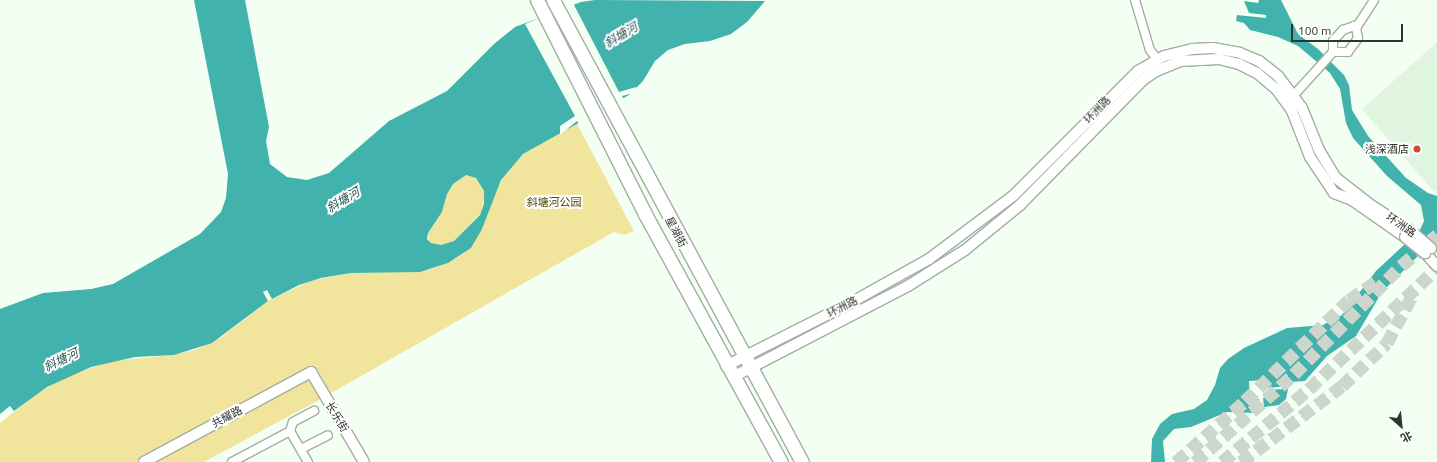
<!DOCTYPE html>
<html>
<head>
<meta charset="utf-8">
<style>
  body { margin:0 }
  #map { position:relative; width:1437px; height:462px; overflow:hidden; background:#f3fff3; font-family:Ubuntu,"Noto Sans SC",sans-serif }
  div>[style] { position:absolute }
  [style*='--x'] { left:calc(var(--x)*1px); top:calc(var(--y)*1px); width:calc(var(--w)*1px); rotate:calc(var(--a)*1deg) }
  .built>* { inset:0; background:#e0f5e0 }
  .green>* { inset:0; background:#f1e59d }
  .water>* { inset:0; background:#42b2ac }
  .pier>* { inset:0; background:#f3fff3 }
  .primary-tunnel>* { height:13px; margin-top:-6.5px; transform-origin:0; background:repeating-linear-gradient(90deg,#ccd6cc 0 13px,transparent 0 19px) }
  .roads { filter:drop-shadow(1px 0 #a1afa1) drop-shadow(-1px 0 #a1afa1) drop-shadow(0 1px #a1afa1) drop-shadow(0 -1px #a1afa1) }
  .minor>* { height:8px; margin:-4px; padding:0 4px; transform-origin:4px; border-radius:4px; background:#fff }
  .tertiary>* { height:10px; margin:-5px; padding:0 5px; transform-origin:5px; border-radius:5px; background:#fff }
  .primary>* { height:13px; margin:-6.5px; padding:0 6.5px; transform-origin:6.5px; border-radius:6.5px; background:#fff }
  .bridges { filter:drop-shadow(1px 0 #a1afa1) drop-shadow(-1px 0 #a1afa1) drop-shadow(0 1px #a1afa1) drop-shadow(0 -1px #a1afa1) }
  .tertiary-bridge>* { height:10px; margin:-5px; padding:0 5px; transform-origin:5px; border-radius:5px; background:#fff }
  .dots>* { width:11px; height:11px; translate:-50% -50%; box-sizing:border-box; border:2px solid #fff; border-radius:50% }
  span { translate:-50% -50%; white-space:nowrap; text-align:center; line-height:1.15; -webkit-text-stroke:4px #fff; paint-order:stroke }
  .street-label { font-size:11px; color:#2f342f }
  .poi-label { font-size:11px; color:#2f342f }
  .right { translate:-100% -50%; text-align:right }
  .park-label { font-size:11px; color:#4f4505 }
  .water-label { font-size:12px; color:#245451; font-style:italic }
  .north { position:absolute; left:1381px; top:406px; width:40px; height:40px; -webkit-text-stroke:3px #fff; paint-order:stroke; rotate:153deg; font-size:11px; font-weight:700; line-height:16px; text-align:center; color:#2f342f }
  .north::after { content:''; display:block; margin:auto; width:14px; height:18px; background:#2f342f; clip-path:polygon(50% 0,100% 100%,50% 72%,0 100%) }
  .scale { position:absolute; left:1291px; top:24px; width:112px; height:18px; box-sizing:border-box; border:2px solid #2f342f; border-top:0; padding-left:5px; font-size:12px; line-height:14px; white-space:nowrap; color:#2f342f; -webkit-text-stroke:3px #fff; paint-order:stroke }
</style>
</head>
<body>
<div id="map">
  <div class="built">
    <div style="clip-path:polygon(1437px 42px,1437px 189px,1434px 192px,1362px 109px)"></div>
  </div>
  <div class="green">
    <div style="clip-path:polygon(577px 124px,634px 231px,625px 235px,614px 232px,319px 400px,204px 462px,0 462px,0 423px,35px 395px,65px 377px,111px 361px,174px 355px,197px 349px,223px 336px,268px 301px,310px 281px,351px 273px,429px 270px,452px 261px,471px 248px,488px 214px,481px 213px,454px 241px,440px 245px,429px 242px,428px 233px,442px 212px,447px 194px,453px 184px,466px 175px,476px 178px,485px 193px,482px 210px,496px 192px,505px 173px,523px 154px)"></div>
  </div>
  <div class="water">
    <div style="clip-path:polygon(evenodd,194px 0,245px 0,269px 127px,266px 141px,270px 164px,287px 177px,307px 180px,329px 173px,389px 121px,447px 91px,494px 44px,515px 27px,581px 2px,595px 0,765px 1px,747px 22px,731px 34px,710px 41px,685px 44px,668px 50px,655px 61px,643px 81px,629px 95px,523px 154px,501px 180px,482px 229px,471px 248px,448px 263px,420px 272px,351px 273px,321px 278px,299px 285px,272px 299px,267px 290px,263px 292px,268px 301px,212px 343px,174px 355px,135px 357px,91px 367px,47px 387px,14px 411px,10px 406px,0 414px,0 309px,43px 293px,91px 289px,113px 284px,200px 234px,221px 212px,226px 198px,228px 174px,194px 0,466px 175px,476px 178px,484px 191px,484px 204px,480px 215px,454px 241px,441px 245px,431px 243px,427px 239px,428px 233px,442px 212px,447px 194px,453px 184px,466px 175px)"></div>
    <div style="clip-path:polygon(1259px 0,1281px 0,1298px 34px,1318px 49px,1344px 75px,1349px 85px,1352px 110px,1368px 136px,1406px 178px,1428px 193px,1437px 196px,1437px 237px,1382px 292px,1356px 336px,1327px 356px,1305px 381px,1289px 382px,1288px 386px,1266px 388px,1266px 380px,1249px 381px,1250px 399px,1259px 399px,1260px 407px,1255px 408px,1256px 413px,1227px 412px,1191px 427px,1174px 429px,1163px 441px,1165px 462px,1151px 462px,1152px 439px,1160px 424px,1172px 414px,1194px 409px,1207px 400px,1215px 385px,1220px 368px,1228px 359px,1244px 348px,1287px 328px,1323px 325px,1342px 315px,1376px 271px,1420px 230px,1424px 221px,1421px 205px,1387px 176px,1353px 138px,1346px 123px,1340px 89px,1330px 73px,1298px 46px,1278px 37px,1250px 30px,1244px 23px,1236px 21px,1237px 15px,1266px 18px,1266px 15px,1249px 13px,1244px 1px,1258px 3px)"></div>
    <div style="clip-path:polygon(1288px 389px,1286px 399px,1279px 405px,1264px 407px,1263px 398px,1267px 397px,1267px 390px)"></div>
  </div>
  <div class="pier">
    <div style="clip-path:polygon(573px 3px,619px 92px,636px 87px,634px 93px,622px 96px,624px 100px,580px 125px,577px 121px,560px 135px,560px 126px,575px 116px,525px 24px)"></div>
  </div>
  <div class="primary-tunnel">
    <div style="--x:1176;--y:462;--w:92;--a:-41.5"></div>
    <div style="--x:1245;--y:401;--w:145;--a:-44.2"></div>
    <div style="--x:1349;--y:300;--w:36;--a:-34"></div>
    <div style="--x:1195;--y:462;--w:132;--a:-41.6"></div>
    <div style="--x:1294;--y:374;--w:152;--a:-45.3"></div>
    <div style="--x:1401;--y:266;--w:48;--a:-40.7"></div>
    <div style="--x:1222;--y:462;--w:114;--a:-40"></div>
    <div style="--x:1309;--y:389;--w:176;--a:-43.4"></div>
    <div style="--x:1241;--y:462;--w:126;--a:-37"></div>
    <div style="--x:1342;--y:386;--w:62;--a:-43.7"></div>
    <div style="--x:1387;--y:343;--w:55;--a:-62"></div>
  </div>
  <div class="roads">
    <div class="minor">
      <div style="--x:1135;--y:0;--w:52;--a:73.3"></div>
      <div style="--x:1150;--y:50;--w:11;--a:52"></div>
      <div style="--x:1356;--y:28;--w:33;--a:-57"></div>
      <div style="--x:1333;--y:52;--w:15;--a:0"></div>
      <div style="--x:1348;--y:52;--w:17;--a:-54"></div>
      <div style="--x:1358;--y:38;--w:10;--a:-101"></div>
      <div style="--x:1294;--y:95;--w:58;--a:-47.8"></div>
      <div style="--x:1333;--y:52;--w:11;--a:-90"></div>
      <div style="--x:1333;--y:41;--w:15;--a:-48"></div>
      <div style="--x:1343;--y:30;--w:12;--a:-20"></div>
      <div style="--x:1354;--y:26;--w:3;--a:45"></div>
      <div style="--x:290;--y:431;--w:9;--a:-72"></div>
      <div style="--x:293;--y:422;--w:24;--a:-28"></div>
      <div style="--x:301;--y:449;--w:30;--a:-27"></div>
      <div style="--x:232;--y:462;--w:66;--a:-28.1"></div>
      <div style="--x:290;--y:431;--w:36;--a:60"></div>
    </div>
    <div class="tertiary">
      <div style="--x:1425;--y:253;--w:18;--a:47"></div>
      <div style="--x:726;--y:366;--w:141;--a:-26.9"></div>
      <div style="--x:852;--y:302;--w:88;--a:-29.2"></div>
      <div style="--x:929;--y:259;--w:105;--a:-36.9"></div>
      <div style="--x:1013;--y:196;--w:177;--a:-45"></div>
      <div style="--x:1138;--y:71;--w:30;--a:-30"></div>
      <div style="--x:1164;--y:56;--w:29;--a:-14"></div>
      <div style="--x:1192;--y:49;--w:21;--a:-3"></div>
      <div style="--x:1213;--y:48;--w:27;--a:10"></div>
      <div style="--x:1240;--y:53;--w:21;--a:23"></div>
      <div style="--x:1259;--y:61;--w:24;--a:38"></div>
      <div style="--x:1278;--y:76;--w:40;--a:53"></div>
      <div style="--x:1302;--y:108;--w:45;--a:68"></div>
      <div style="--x:1319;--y:150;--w:33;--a:59"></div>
      <div style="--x:1336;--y:178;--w:46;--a:37.9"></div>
      <div style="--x:1372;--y:206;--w:45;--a:32.3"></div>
      <div style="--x:733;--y:377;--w:197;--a:-27.5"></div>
      <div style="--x:908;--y:286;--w:67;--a:-32.3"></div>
      <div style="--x:965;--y:250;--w:71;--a:-39.3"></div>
      <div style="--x:1020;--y:205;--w:175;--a:-45.5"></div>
      <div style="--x:1143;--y:80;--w:16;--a:-35"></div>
      <div style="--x:1156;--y:71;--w:27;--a:-22"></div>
      <div style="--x:1181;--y:61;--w:38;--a:-3"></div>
      <div style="--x:1219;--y:59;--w:21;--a:14"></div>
      <div style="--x:1239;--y:64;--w:20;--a:27"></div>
      <div style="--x:1257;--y:73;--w:26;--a:40"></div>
      <div style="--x:1277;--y:90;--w:26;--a:54"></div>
      <div style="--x:1292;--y:111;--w:49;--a:68.6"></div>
      <div style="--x:1310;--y:157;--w:43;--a:56.3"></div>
      <div style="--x:1334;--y:193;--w:19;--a:21"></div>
      <div style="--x:1352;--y:200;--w:65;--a:34.9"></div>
      <div style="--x:144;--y:462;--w:190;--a:-28.3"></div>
      <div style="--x:311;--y:372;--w:104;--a:59.5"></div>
    </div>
    <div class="primary">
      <div style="--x:537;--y:0;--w:240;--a:63.2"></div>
      <div style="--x:645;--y:214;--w:283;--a:61.3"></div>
      <div style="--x:553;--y:0;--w:525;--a:61.68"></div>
    </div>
  </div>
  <div class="bridges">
    <div class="tertiary-bridge">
      <div style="--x:1410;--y:230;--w:28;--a:41"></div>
      <div style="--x:1405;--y:237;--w:26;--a:39"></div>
    </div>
  </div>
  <div class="dots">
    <div style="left:1417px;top:149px;background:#d34730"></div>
  </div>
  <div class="street-label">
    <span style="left:1097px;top:110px;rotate:-46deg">环洲路</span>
    <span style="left:1401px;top:225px;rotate:35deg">环洲路</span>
    <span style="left:676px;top:232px;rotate:62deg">星湖街</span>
    <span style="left:842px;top:307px;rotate:-27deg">环洲路</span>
    <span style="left:227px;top:417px;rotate:-28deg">共耀路</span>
    <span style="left:337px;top:417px;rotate:59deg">长乐街</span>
  </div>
  <div class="poi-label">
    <span class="right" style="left:1409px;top:149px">浅深酒店</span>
  </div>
  <div class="park-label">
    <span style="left:554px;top:202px">斜塘河公园</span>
  </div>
  <div class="water-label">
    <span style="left:621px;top:35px;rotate:-31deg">斜塘河</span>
    <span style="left:343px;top:200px;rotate:-31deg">斜塘河</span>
    <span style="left:61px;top:360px;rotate:-26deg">斜塘河</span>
  </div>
  <div class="north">北</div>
  <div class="scale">100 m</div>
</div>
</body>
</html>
